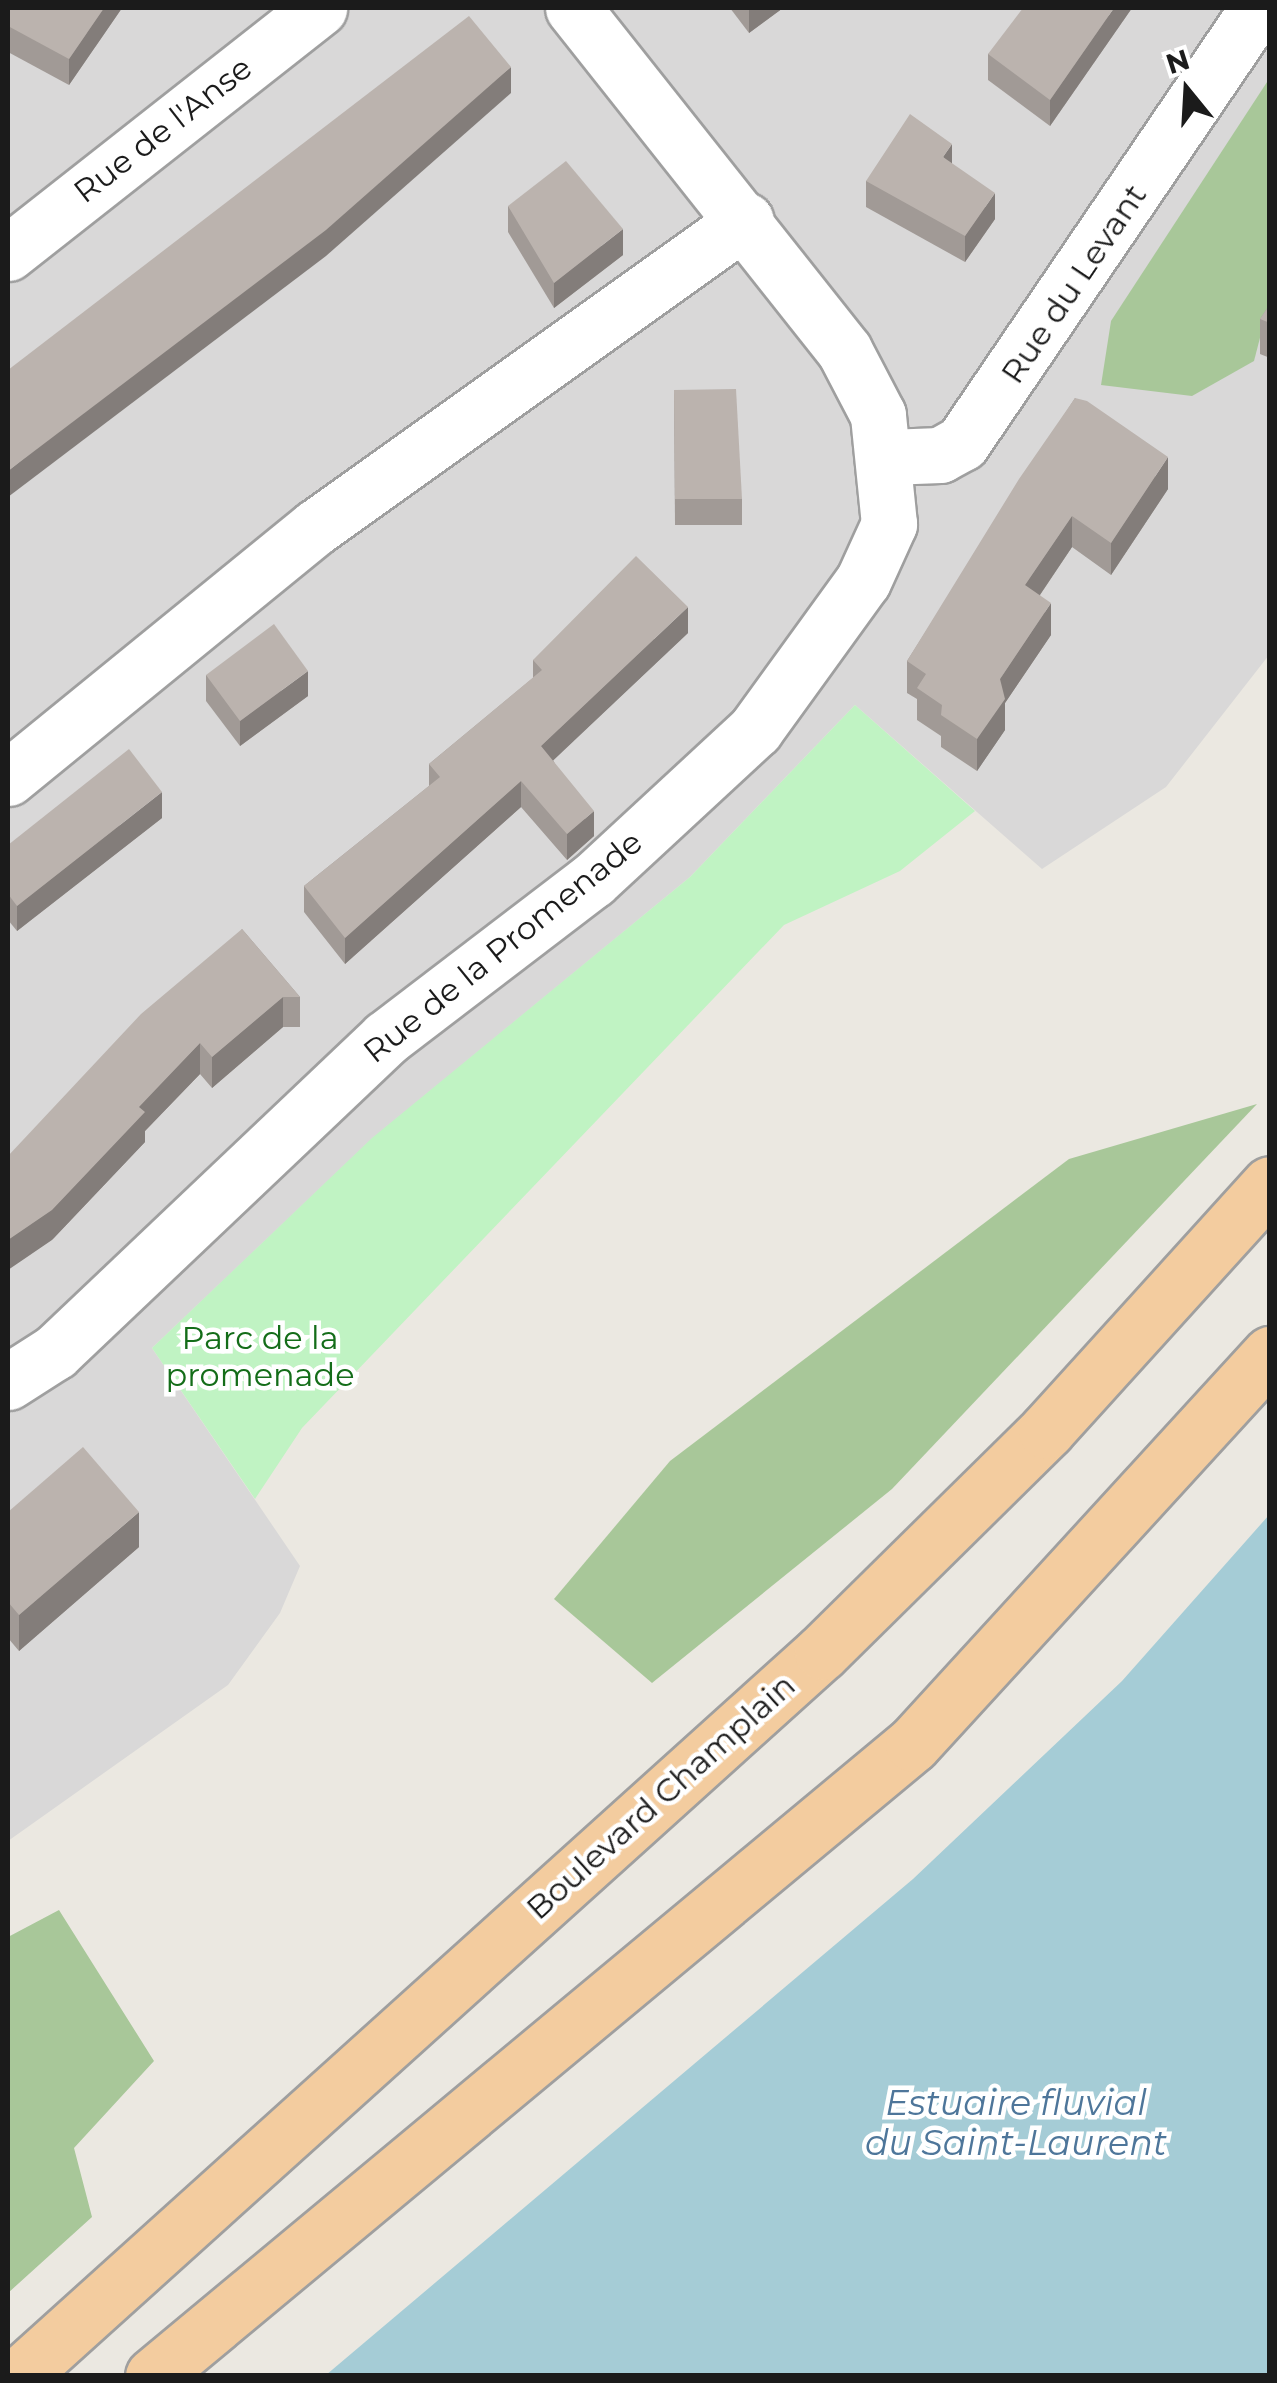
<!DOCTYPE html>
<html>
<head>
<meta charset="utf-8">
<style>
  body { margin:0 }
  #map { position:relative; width:1277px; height:2383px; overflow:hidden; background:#ebe8e1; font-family:Montserrat,sans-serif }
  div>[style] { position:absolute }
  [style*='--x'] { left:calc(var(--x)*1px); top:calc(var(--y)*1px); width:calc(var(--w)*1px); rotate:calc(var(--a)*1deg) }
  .residential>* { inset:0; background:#d9d8d8 }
  .forest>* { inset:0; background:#a8c799 }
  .park>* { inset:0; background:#c0f3c3 }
  .water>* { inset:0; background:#a5ccd6 }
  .roads { filter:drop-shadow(2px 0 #9f9f9f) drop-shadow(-2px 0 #9f9f9f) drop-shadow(0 2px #9f9f9f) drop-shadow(0 -2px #9f9f9f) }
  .minor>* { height:55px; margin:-27.5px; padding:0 27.5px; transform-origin:27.5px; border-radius:27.5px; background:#fff }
  .major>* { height:55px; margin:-27.5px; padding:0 27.5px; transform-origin:27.5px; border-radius:27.5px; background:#f3cc9f }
  .wall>* { inset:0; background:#a19a96 }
  .shaded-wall>* { inset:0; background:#837d7a }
  .building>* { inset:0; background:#bbb3ae }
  span { translate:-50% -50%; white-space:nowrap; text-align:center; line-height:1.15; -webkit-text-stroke:9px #fff; paint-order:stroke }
  .street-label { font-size:32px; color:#1b1b1b }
  .park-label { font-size:32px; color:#146d19 }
  .water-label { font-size:35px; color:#4e769a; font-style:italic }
  .frame { position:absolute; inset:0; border:10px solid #1b1b1b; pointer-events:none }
  .north { position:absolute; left:1137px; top:40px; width:100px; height:100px; -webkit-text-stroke:8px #fff; paint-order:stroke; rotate:342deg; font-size:28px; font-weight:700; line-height:40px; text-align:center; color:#1b1b1b }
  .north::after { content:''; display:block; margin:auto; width:35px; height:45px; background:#1b1b1b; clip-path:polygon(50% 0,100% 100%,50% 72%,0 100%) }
</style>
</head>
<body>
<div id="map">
  <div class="residential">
    <div style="clip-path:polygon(8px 8px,1269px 8px,1269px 655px,1166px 787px,1042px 869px,855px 705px,690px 877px,372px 1139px,152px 1348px,300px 1566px,280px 1613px,228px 1685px,8px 1841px)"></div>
  </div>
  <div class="forest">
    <div style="clip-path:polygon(1269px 79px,1269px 303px,1254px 361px,1192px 396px,1101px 385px,1111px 321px)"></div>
    <div style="clip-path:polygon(1257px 1104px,892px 1489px,652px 1683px,554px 1599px,670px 1461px,1069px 1159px)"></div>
    <div style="clip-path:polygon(59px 1910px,154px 2061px,74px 2148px,92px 2217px,8px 2293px,8px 1937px)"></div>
  </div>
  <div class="park">
    <div style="clip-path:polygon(855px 705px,975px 811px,900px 871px,784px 925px,302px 1428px,255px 1499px,152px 1348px,372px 1138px,690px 877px)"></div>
  </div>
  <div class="water">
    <div style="clip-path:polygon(1269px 1515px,1269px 2375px,326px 2375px,913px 1879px,1122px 1681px)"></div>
  </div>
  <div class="roads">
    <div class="minor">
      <div style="--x:8;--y:253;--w:396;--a:-38.2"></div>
      <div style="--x:888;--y:457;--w:52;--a:-2.2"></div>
      <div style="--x:940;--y:455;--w:25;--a:-29"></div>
      <div style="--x:962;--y:443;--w:526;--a:-55.77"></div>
      <div style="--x:8;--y:778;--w:397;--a:-39.2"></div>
      <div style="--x:316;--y:527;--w:528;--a:-35.53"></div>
      <div style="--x:8;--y:1382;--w:56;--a:-32.6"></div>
      <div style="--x:55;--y:1352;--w:456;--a:-43.5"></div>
      <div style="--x:386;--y:1038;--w:260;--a:-37.4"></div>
      <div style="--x:593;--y:880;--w:221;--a:-42.8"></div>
      <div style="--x:755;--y:730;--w:184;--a:-54.1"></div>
      <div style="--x:863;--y:581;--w:63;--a:-65.5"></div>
      <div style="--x:889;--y:524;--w:110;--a:-95.8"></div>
      <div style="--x:878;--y:415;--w:73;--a:-117.6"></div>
      <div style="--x:844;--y:350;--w:436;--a:-128.4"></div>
    </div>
    <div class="major">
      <div style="--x:19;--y:2376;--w:1081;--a:-42.04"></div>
      <div style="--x:822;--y:1652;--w:315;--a:-44.6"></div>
      <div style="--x:1046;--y:1431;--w:333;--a:-47.8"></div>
      <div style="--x:153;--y:2376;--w:988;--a:-39.75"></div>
      <div style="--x:913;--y:1744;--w:529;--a:-47.53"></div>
    </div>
  </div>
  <div class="wall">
    <div style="clip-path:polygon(8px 8px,122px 8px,69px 85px,8px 52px)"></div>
    <div style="clip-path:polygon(730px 8px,783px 8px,749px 33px)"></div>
    <div style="clip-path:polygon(1132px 8px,1050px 126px,988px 80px,988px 54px)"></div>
    <div style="clip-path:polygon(952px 164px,995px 219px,965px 262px,866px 207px,866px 181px)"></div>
    <div style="clip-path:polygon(508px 206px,623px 255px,554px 308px,508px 232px)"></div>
    <div style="clip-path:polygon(1270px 304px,1270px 358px,1260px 354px,1260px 319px)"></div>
    <div style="clip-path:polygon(674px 390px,742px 499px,742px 525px,675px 525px)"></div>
    <div style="clip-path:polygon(1075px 398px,1168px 489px,1111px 575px,1072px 547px,1040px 595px,1051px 635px,1005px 703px,1005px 730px,977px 771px,941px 747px,941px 736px,917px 720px,917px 699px,907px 693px,907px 661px)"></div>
    <div style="clip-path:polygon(688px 633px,553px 760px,594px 836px,567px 860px,521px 807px,345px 964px,304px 912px,304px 886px,429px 786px,429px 764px,533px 678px,533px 660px)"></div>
    <div style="clip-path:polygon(206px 675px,308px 696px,240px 746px,206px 701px)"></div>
    <div style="clip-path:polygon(162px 818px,17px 931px,8px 920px,8px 845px)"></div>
    <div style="clip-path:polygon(242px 929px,300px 997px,300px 1027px,283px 1027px,212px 1088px,200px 1074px,145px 1131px,145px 1142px,52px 1240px)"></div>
    <div style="clip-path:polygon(8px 1512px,139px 1547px,19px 1651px,8px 1638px)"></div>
  </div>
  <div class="shaded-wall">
    <div style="clip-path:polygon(104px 8px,122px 8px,69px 85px,69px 59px)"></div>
    <div style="clip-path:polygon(749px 8px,783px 8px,749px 33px)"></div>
    <div style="clip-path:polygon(1114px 8px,1132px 8px,1050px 126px,1050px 100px)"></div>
    <div style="clip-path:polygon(511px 67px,511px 93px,326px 256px,8px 497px,8px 471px)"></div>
    <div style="clip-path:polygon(952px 144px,952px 169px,943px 157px)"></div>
    <div style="clip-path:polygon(995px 193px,995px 219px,965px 262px,965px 236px)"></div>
    <div style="clip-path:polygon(623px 229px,623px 255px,554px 308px,554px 283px)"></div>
    <div style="clip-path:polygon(1168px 457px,1168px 489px,1111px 575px,1111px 543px)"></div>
    <div style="clip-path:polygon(1072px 516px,1072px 547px,1025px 617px,1025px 585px)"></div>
    <div style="clip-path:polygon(1051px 603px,1051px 635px,1005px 703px,1005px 730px,977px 771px,977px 739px,1000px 679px)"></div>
    <div style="clip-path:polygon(688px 607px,688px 633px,541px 772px,541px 746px)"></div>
    <div style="clip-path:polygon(308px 671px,308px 696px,240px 746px,240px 721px)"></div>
    <div style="clip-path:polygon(521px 781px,521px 807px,345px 964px,345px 938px)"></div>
    <div style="clip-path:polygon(162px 792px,162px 818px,17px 931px,17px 906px)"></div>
    <div style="clip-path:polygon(594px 811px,594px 836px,567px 860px,567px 834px)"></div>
    <div style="clip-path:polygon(283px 997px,283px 1027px,212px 1088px,212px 1057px)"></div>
    <div style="clip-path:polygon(200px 1043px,200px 1074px,145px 1131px,145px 1142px,52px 1240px,8px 1270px,8px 1240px)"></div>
    <div style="clip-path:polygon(139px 1512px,139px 1547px,19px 1651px,19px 1615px)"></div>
  </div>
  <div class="building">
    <div style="clip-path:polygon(8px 8px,104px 8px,69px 59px,8px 26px)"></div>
    <div style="clip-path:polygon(1023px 8px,1114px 8px,1050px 100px,988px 54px)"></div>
    <div style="clip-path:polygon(469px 16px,511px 67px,326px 230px,8px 471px,8px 370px)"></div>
    <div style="clip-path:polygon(910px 114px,952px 144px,943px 157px,995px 193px,965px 236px,866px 181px)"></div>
    <div style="clip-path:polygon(566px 161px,623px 229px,554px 283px,508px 206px)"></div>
    <div style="clip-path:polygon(1270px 304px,1270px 323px,1260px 319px)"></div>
    <div style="clip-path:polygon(736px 389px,742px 499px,675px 499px,674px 390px)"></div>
    <div style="clip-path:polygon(1075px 398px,1087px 401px,1168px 457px,1111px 543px,1072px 516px,1025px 585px,1051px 603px,1000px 679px,1005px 699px,977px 739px,941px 715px,942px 705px,917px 688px,926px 674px,907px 661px,1019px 479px)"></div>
    <div style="clip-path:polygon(636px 556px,688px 607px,541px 746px,594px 811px,567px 834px,521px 781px,345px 938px,304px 886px,440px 777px,429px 764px,542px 670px,533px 660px)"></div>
    <div style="clip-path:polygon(274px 624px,308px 671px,240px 721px,206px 675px)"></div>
    <div style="clip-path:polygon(129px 749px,162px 792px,17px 906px,8px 894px,8px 845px)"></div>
    <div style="clip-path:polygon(242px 929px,300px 997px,283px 997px,212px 1057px,200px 1043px,139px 1107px,145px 1112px,52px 1210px,8px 1240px,8px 1156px,141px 1014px)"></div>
    <div style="clip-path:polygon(83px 1447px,139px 1512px,19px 1615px,8px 1602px,8px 1512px)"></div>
  </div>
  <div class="street-label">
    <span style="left:163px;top:130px;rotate:-38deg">Rue de l'Anse</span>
    <span style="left:1074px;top:284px;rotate:-56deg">Rue du Levant</span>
    <span style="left:503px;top:947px;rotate:-39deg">Rue de la Promenade</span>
    <span style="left:661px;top:1797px;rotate:-42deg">Boulevard Champlain</span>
  </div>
  <div class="park-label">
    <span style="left:260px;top:1357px">Parc de la<br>promenade</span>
  </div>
  <div class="water-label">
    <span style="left:1016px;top:2123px">Estuaire fluvial<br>du Saint-Laurent</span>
  </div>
  <div class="frame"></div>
  <div class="north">N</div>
</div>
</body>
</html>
